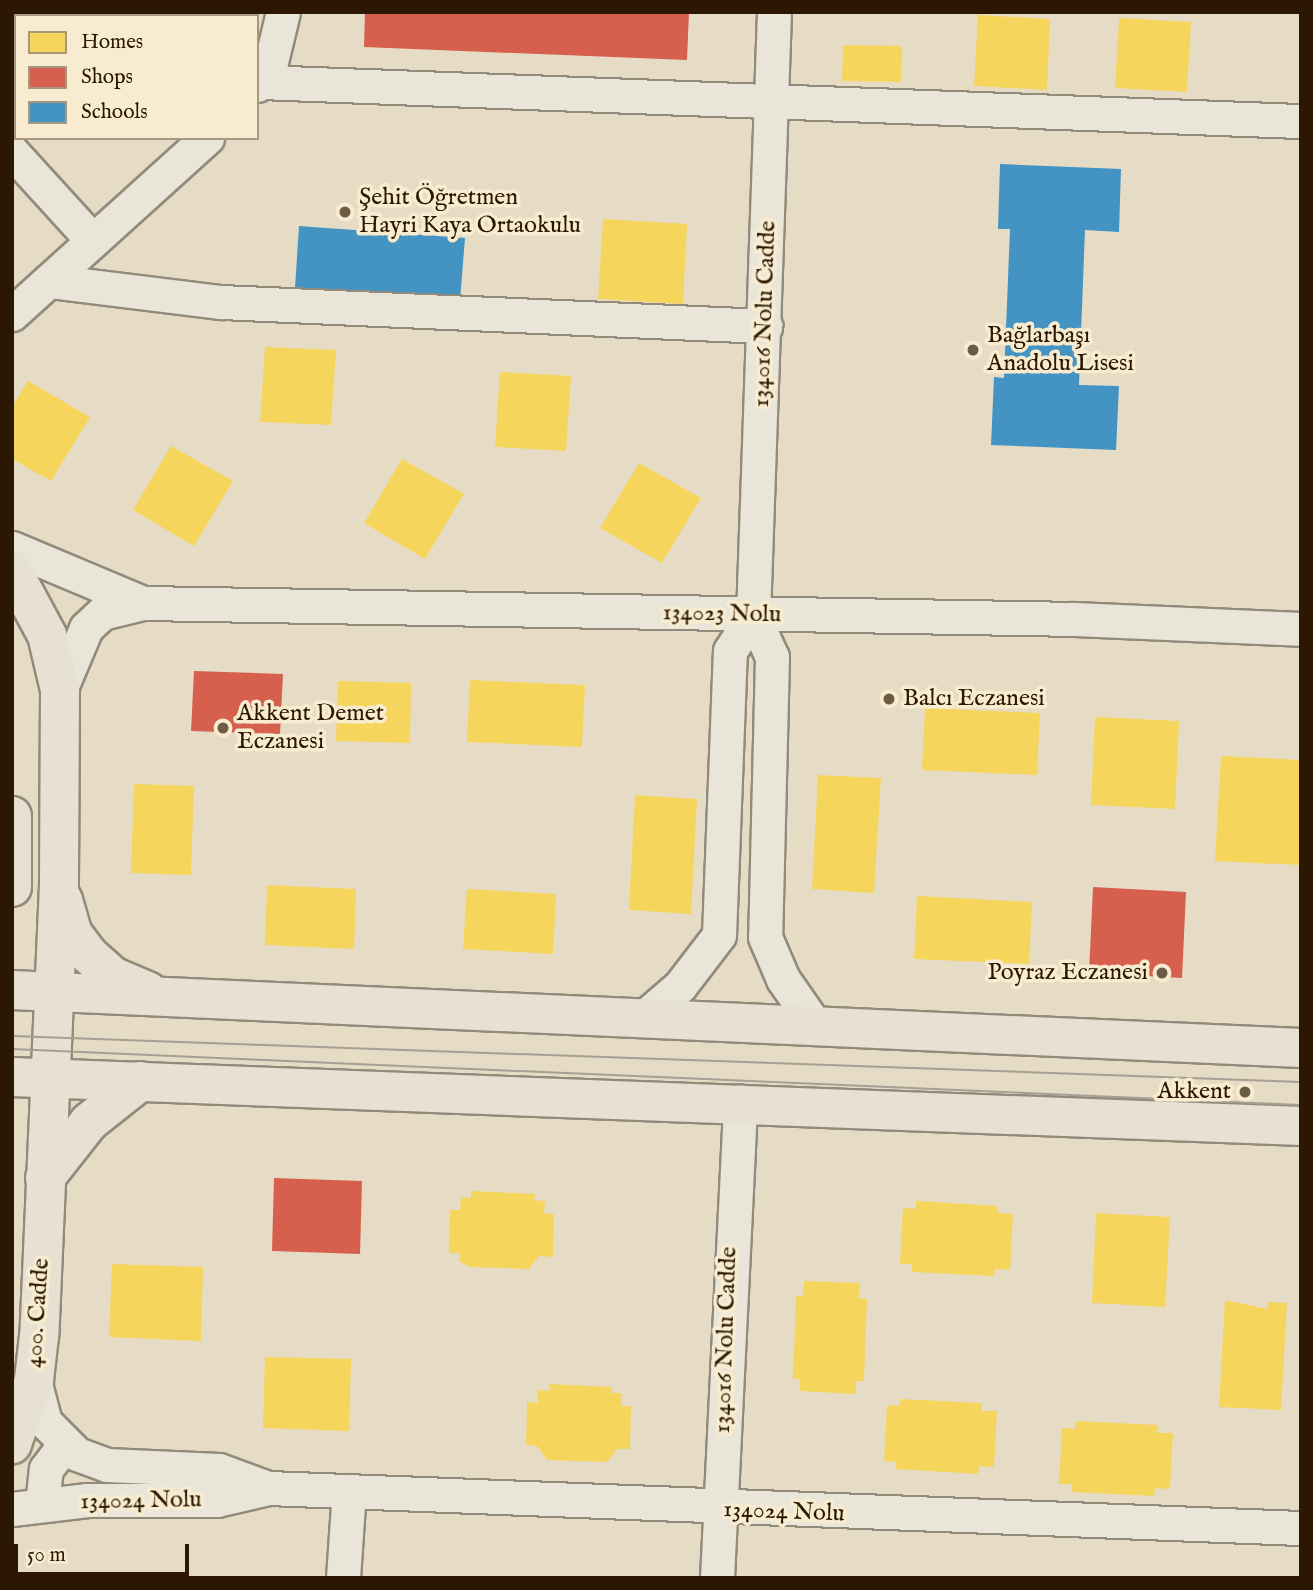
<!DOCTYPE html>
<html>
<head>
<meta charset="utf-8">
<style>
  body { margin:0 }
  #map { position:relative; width:1313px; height:1590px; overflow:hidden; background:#e6dcc5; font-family:"IM FELL English",serif }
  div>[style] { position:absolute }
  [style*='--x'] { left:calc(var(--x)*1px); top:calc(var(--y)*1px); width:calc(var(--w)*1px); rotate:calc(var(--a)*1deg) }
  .homes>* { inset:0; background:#f6d55c }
  .shops>* { inset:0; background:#d6604d }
  .schools>* { inset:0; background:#4393c3 }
  .roads { filter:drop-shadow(2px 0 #928a7b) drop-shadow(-2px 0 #928a7b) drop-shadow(0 2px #928a7b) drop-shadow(0 -2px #928a7b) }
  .minor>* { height:33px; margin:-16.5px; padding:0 16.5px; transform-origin:16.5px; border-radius:16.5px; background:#eae5d9 }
  .major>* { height:38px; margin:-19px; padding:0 19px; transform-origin:19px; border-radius:19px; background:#e6e1d3 }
  .tram>* { height:2px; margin:-1px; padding:0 1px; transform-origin:1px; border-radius:1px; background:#a59f94 }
  .dots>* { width:19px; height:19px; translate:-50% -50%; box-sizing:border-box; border:4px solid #f8ecd0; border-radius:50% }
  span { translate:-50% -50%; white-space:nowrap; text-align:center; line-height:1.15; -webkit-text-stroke:7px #f8ecd0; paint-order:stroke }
  .poi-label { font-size:24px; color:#2b1702 }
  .left { translate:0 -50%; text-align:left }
  .right { translate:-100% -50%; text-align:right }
  .street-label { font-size:24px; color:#2b1702 }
  .frame { position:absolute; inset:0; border:14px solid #2b1702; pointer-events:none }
  .legend { position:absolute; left:14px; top:14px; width:245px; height:126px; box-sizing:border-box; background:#f8ecd0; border:2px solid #a6977e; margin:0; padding:9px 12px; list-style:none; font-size:21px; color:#2b1702 }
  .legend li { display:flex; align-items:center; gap:14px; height:35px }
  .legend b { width:35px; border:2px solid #a6977e }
  .scale { position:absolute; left:14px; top:1544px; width:175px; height:32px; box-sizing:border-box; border:4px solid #2b1702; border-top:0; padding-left:9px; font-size:21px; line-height:24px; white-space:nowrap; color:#2b1702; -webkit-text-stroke:5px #f8ecd0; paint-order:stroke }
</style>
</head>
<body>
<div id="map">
  <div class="homes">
    <div style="clip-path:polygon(978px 15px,1050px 19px,1047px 90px,974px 86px)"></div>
    <div style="clip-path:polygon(1119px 18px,1191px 22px,1187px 92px,1115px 88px)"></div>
    <div style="clip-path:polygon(843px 45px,902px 46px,901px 82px,842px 81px)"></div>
    <div style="clip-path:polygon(603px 219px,687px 224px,683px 304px,598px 299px)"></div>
    <div style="clip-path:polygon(265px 347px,336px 350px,331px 425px,260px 422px)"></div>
    <div style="clip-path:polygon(500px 372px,571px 376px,566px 451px,495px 447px)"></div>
    <div style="clip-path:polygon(28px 381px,90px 417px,51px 481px,12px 459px,12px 407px)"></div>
    <div style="clip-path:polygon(171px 446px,233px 481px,194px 546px,133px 510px)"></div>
    <div style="clip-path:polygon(402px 459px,464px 494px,425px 559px,364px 523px)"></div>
    <div style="clip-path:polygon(639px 463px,701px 498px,662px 563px,600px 528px)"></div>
    <div style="clip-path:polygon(470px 680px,585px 685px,582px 747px,467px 742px)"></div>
    <div style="clip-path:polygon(338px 681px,411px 683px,410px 743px,336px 741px)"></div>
    <div style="clip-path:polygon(925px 708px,1040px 713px,1037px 775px,922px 770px)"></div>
    <div style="clip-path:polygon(1095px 717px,1179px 721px,1175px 809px,1091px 805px)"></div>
    <div style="clip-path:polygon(1221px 756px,1301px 760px,1301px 865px,1215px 861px)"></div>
    <div style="clip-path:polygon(818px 775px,881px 778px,874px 893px,812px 889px)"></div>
    <div style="clip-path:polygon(134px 784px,194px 786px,191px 875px,131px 873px)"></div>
    <div style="clip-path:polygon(635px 795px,697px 799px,691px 914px,629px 910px)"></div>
    <div style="clip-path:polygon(267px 885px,356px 889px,354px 949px,265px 945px)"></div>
    <div style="clip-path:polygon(467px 889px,556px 894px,553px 954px,463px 949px)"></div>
    <div style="clip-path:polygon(917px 896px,1032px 902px,1029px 964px,914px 959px)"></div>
    <div style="clip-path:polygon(471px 1191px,535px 1194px,534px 1200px,545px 1201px,544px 1213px,554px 1214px,553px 1257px,539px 1256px,529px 1269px,469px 1267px,459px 1261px,460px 1253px,449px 1253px,450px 1210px,460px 1210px,461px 1197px,471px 1198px)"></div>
    <div style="clip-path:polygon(916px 1201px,998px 1206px,998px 1213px,1013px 1214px,1010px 1270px,995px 1269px,994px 1276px,912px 1272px,912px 1264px,900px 1264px,903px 1208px,916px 1209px)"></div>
    <div style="clip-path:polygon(1096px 1213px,1170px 1217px,1165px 1307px,1092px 1303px)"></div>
    <div style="clip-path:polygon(112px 1264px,203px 1267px,201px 1341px,109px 1337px)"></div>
    <div style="clip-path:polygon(804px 1281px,860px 1283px,859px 1299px,867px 1299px,864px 1381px,856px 1381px,856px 1394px,800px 1391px,800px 1379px,793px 1379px,796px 1296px,803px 1296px)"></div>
    <div style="clip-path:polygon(1225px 1300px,1267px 1309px,1268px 1302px,1287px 1303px,1281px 1410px,1219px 1407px)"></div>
    <div style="clip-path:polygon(265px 1357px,351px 1359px,349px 1431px,263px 1428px)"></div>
    <div style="clip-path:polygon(549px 1384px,612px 1387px,612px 1393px,622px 1393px,622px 1406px,631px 1406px,630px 1449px,617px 1449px,607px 1462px,547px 1460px,537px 1446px,526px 1445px,527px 1402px,538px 1403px,538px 1390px,549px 1391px)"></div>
    <div style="clip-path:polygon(900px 1399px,982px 1403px,982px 1411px,997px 1411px,994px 1467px,979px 1466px,978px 1474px,896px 1469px,896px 1462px,884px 1461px,887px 1405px,899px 1406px)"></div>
    <div style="clip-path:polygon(1075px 1421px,1158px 1425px,1157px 1433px,1173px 1433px,1170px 1489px,1155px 1488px,1154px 1496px,1072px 1492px,1072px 1484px,1059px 1484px,1062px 1428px,1075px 1429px)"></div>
  </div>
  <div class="shops">
    <div style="clip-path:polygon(365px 12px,689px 12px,687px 60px,364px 47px)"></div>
    <div style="clip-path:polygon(194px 671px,283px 674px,280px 734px,191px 731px)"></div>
    <div style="clip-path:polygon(1093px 887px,1186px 892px,1182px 978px,1089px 973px)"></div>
    <div style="clip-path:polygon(274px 1178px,362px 1181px,360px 1254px,272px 1251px)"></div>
  </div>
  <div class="schools">
    <div style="clip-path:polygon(1000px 164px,1121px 169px,1119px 232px,1085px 230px,1079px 385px,1119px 386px,1116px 450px,991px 445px,994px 377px,1004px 378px,1010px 229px,998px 229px)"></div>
    <div style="clip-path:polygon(299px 226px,465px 238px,460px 300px,295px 288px)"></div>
  </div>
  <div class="roads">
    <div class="minor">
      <div style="--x:774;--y:12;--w:603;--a:91.99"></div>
      <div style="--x:753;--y:615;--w:46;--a:65.7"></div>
      <div style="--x:772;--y:657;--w:280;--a:91.4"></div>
      <div style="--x:765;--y:937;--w:46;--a:66.8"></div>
      <div style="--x:783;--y:979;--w:56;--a:55.2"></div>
      <div style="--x:29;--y:16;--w:6;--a:-45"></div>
      <div style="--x:260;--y:82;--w:1042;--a:2.15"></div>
      <div style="--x:257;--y:85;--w:27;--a:-59"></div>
      <div style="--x:271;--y:62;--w:51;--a:-76.5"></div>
      <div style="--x:12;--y:152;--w:120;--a:47.7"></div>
      <div style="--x:49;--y:281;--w:173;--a:7"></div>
      <div style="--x:221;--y:302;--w:545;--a:2.53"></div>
      <div style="--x:12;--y:314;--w:263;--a:-42.1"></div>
      <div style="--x:12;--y:548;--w:142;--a:22.8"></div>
      <div style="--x:60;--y:690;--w:67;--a:-67.2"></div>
      <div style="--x:86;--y:628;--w:22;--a:-43"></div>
      <div style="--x:102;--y:613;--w:42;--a:-13.7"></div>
      <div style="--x:143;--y:603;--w:931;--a:0.98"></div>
      <div style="--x:1074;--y:619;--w:227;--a:2.5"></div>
      <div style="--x:643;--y:1018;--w:49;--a:-40.9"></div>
      <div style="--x:680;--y:986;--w:64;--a:-52.6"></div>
      <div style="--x:719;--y:935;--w:284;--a:-87.8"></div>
      <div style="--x:730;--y:651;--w:43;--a:-57.4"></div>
      <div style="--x:34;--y:1380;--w:43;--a:75.3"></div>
      <div style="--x:45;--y:1422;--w:45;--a:45"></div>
      <div style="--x:77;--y:1454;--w:32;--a:20"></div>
      <div style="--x:107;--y:1465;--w:112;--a:2.6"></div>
      <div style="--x:219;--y:1470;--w:52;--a:20.2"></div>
      <div style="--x:42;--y:1505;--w:36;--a:-84"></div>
      <div style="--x:46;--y:1469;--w:30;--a:-53"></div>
      <div style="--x:12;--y:1509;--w:76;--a:-6.8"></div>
      <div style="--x:87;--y:1500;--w:130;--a:0"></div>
      <div style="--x:217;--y:1500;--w:52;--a:-13.2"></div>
      <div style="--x:268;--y:1488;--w:1034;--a:2.22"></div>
      <div style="--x:343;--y:1578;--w:87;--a:-86.1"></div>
      <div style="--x:717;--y:1578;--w:477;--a:-87.2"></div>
    </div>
    <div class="major">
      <div style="--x:12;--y:570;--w:74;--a:61.7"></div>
      <div style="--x:47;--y:635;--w:57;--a:76.7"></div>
      <div style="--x:60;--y:690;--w:195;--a:90.3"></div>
      <div style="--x:59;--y:885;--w:451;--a:92.5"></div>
      <div style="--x:39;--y:1336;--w:44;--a:96.5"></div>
      <div style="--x:34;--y:1380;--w:68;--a:109"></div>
      <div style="--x:12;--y:816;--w:71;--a:90"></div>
      <div style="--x:63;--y:900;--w:35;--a:74"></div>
      <div style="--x:73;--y:934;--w:26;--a:53"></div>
      <div style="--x:89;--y:955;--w:31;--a:42"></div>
      <div style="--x:112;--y:976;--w:39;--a:23"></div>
      <div style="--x:12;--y:990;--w:1290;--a:2.58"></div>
      <div style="--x:12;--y:1077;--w:1290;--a:2.18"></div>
      <div style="--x:45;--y:1178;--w:71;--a:-51.8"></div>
      <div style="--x:89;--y:1122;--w:66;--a:-38.3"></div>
    </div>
  </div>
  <div class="tram">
    <div style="--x:12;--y:1036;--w:1290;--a:2.04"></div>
    <div style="--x:12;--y:1049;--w:1290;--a:2.49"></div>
  </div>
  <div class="dots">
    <div style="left:345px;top:212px;background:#6c5c46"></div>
    <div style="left:973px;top:350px;background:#6c5c46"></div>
    <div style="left:889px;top:699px;background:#6c5c46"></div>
    <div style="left:223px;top:728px;background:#6c5c46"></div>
    <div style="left:1162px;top:973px;background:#6c5c46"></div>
    <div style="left:1245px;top:1092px;background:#6c5c46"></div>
  </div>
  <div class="poi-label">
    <span class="left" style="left:359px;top:212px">Şehit Öğretmen<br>Hayri Kaya Ortaokulu</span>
    <span class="left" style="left:987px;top:350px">Bağlarbaşı<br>Anadolu Lisesi</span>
    <span class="left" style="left:903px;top:699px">Balcı Eczanesi</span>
    <span class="left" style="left:237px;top:728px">Akkent Demet<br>Eczanesi</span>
    <span class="right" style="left:1148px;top:973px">Poyraz Eczanesi</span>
    <span class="right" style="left:1231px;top:1092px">Akkent</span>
  </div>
  <div class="street-label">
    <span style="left:765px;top:314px;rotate:-88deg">134016 Nolu Cadde</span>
    <span style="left:722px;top:614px;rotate:1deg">134023 Nolu</span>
    <span style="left:38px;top:1313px;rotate:-86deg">400. Cadde</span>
    <span style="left:726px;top:1340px;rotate:-88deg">134016 Nolu Cadde</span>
    <span style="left:141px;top:1501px;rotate:-1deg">134024 Nolu</span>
    <span style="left:784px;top:1512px;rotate:2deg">134024 Nolu</span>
  </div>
  <div class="frame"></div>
  <ul class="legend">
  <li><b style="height:19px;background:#f6d55c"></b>Homes</li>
  <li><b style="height:19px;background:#d6604d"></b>Shops</li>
  <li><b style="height:19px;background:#4393c3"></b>Schools</li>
  </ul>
  <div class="scale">50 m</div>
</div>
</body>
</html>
